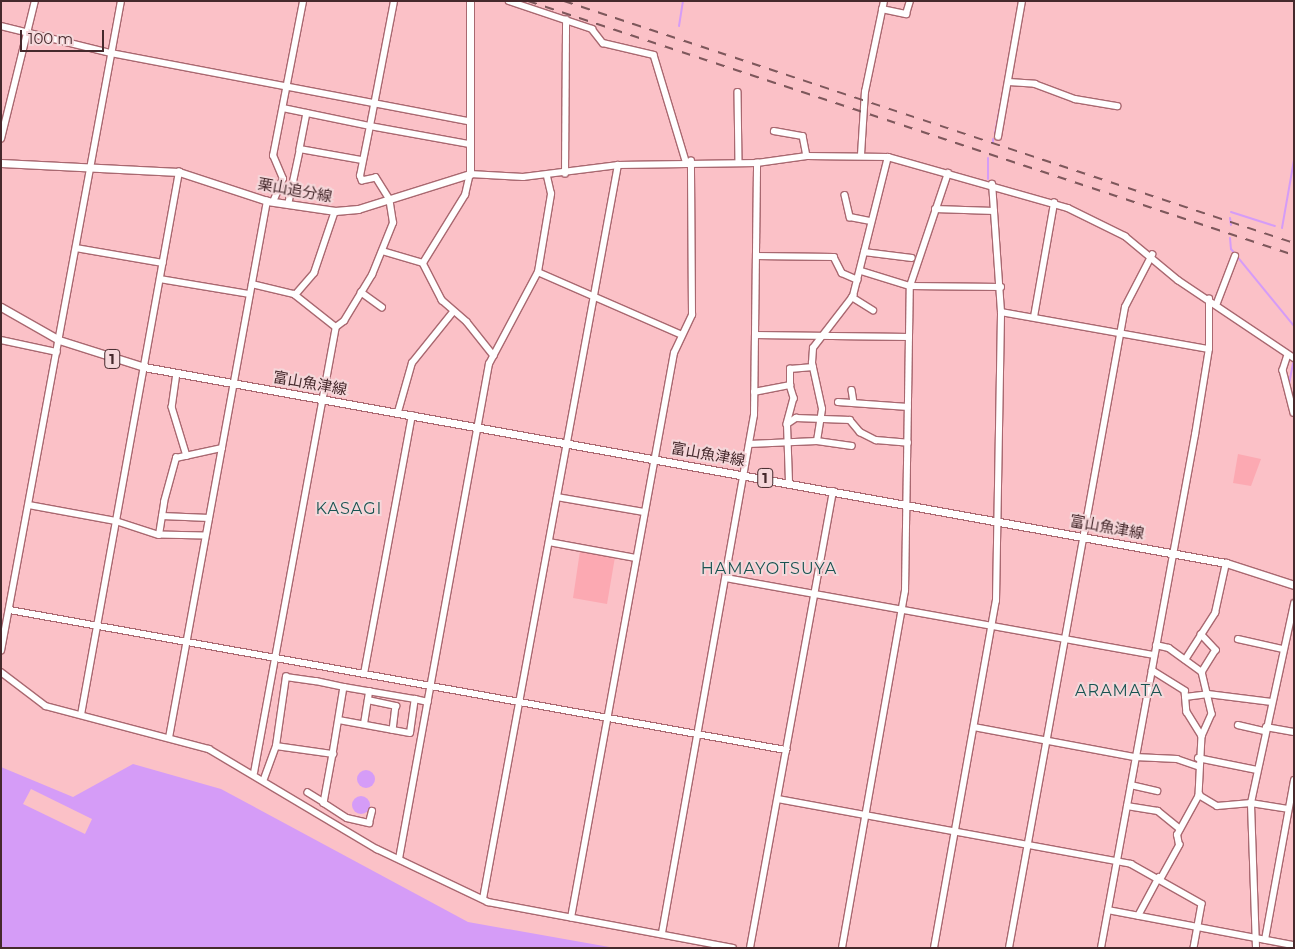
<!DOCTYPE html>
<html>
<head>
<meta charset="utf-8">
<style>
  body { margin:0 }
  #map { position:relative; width:1295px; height:949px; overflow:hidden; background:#fbc1c7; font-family:Montserrat,"Noto Sans JP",sans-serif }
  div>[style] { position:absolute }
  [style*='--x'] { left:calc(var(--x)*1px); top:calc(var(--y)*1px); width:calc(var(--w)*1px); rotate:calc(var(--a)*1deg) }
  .green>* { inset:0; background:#fca9b2 }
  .water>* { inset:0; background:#d59cf7 }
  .round { border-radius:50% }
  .pier>* { inset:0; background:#fbc1c7 }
  .stream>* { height:2px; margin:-1px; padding:0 1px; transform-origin:1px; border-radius:1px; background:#d59cf7 }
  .roads { filter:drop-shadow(1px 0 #a96870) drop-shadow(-1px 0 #a96870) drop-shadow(0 1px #a96870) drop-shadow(0 -1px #a96870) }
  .minor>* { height:5.5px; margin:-2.75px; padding:0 2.75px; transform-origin:2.75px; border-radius:2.75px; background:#fff }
  .major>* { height:7px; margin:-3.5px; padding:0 3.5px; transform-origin:3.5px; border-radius:3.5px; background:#fff }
  .rail>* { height:2px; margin-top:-1px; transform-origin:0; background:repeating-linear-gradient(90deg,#7d575b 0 9px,transparent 0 18px) }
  span { translate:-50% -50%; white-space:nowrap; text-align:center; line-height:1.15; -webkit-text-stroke:4px #f5d7da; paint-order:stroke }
  .shield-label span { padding:1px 4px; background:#f5d7da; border:1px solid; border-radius:4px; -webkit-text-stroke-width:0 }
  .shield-label { font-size:14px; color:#45292c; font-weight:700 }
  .street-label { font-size:15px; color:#45292c }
  .neighbourhood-label { font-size:16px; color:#185452; letter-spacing:1px }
  .frame { position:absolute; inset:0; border:2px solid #45292c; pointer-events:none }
  .scale { position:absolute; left:20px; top:30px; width:84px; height:22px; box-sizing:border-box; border:2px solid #45292c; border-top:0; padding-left:6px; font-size:15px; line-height:18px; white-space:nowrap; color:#45292c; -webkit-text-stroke:4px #f5d7da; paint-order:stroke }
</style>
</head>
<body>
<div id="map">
  <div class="green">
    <div style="clip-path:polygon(1238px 454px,1261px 459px,1251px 486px,1233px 483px)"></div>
    <div style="clip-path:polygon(580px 551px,615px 557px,607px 604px,573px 598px)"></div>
  </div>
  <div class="water">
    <div style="clip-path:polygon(133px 764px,221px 789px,468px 922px,615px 948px,1px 948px,1px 767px,73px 797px)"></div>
    <div class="round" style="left:357px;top:770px;width:18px;height:18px"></div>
    <div class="round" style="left:352px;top:796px;width:18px;height:18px"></div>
  </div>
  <div class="pier">
    <div style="clip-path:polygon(31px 789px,92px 819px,85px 834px,23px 804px)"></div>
  </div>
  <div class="stream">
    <div style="--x:679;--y:26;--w:25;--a:-81"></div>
    <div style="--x:995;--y:133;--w:25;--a:-79"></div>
    <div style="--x:993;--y:142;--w:3;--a:-90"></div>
    <div style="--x:988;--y:158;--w:21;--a:90"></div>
    <div style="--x:1231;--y:212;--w:46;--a:17.7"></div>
    <div style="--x:1230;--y:218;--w:7;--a:82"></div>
    <div style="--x:1282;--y:228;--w:69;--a:-80"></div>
    <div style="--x:1230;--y:238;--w:11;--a:85"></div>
    <div style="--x:1231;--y:249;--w:99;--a:50.7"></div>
    <div style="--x:1289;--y:384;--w:21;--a:-79"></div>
  </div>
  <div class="roads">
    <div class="minor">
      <div style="--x:509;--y:1;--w:88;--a:18.6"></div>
      <div style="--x:592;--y:29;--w:18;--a:52"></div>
      <div style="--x:603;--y:43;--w:52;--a:13.2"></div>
      <div style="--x:654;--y:55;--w:111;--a:73.2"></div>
      <div style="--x:882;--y:9;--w:25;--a:12"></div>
      <div style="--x:906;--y:14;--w:14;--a:-73"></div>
      <div style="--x:1;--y:26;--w:113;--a:13.8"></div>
      <div style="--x:111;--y:53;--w:364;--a:10.8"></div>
      <div style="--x:1009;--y:82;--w:26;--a:4"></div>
      <div style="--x:1035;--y:84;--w:43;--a:20.6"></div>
      <div style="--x:1075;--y:99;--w:43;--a:9.5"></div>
      <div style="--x:738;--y:92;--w:71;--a:89.2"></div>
      <div style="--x:283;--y:108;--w:89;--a:11.7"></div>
      <div style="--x:370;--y:126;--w:127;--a:-79.1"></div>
      <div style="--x:307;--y:113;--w:37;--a:101"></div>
      <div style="--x:300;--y:149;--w:63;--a:10.1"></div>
      <div style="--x:774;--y:131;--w:29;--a:10"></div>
      <div style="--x:803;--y:136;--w:20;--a:79"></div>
      <div style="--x:998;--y:137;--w:138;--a:-80"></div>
      <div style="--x:1;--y:139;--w:142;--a:-76.2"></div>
      <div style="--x:861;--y:155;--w:63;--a:-86.4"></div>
      <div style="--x:865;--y:92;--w:93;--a:-78.2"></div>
      <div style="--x:565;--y:174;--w:154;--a:-89.6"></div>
      <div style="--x:845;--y:195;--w:23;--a:77"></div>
      <div style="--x:850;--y:217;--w:21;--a:11"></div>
      <div style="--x:273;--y:202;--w:25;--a:-67"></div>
      <div style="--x:283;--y:179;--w:25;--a:-113"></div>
      <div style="--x:273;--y:156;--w:158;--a:-79"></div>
      <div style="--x:288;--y:205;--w:57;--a:-77.9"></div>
      <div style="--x:935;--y:209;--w:59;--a:1.9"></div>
      <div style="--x:76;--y:248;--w:88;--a:9.8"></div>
      <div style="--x:382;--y:251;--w:43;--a:16.3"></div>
      <div style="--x:864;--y:252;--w:48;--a:7.1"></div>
      <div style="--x:756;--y:256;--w:78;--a:0.7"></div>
      <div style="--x:834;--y:257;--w:18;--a:63"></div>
      <div style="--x:842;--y:273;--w:17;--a:24"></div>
      <div style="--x:423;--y:263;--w:80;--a:-58.3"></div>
      <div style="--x:465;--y:195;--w:22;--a:-77"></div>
      <div style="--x:470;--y:174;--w:53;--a:3.2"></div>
      <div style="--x:523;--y:177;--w:96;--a:-7.2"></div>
      <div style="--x:618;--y:165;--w:139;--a:-0.8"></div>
      <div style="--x:757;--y:163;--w:50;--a:-8"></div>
      <div style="--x:807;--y:156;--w:81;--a:0.7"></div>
      <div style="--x:888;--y:157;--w:187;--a:15.8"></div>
      <div style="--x:1068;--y:208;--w:64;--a:26.2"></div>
      <div style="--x:1125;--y:236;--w:69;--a:39.7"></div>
      <div style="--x:1178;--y:280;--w:140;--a:33.9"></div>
      <div style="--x:423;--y:263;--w:42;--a:62.8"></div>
      <div style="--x:442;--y:300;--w:33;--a:41"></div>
      <div style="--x:467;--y:322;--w:43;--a:51.5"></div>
      <div style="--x:861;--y:271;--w:51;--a:17"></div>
      <div style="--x:910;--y:286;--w:91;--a:0.6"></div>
      <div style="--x:538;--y:272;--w:157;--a:23.6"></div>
      <div style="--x:160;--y:279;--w:91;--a:9.5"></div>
      <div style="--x:252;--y:284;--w:43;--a:13.4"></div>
      <div style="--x:294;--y:294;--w:53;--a:38.2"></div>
      <div style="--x:361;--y:292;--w:26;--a:36"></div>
      <div style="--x:295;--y:295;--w:29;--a:-49"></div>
      <div style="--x:314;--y:273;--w:65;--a:-71.3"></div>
      <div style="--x:852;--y:297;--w:25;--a:32"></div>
      <div style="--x:1217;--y:303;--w:50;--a:-69"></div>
      <div style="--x:1001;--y:312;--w:211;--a:10.1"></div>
      <div style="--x:1034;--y:317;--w:116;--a:-80"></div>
      <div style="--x:755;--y:335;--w:154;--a:0.7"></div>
      <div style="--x:1;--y:340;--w:57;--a:12.1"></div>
      <div style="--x:1288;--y:355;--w:16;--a:108"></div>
      <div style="--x:1283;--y:370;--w:44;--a:75.7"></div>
      <div style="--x:177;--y:373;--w:34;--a:98"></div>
      <div style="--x:172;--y:407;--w:51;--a:73"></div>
      <div style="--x:790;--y:385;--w:16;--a:-90"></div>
      <div style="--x:790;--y:369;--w:23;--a:-5"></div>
      <div style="--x:852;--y:390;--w:12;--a:81"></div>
      <div style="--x:754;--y:392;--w:37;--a:-11"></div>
      <div style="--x:790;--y:385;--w:14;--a:73"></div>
      <div style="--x:794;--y:398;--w:27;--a:105"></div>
      <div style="--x:838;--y:402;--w:70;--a:4.1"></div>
      <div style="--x:398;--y:412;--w:51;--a:-74.1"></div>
      <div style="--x:412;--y:363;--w:65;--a:-51.2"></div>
      <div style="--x:817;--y:441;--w:35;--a:8"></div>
      <div style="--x:749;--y:444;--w:68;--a:-2.5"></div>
      <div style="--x:817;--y:441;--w:32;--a:-81"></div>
      <div style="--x:822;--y:409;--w:47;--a:-102.3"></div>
      <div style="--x:812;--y:363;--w:15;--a:-86"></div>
      <div style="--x:813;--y:348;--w:66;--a:-52.4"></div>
      <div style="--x:853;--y:296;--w:143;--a:-75.9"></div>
      <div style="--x:789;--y:482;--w:58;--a:-92"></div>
      <div style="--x:787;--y:424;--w:11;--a:-34"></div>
      <div style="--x:796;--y:418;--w:54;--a:2.1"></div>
      <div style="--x:850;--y:420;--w:16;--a:50"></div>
      <div style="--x:860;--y:432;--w:18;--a:27"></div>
      <div style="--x:876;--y:440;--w:32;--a:5"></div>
      <div style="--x:557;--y:497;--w:88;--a:9.8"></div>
      <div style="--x:29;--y:505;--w:88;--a:10.4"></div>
      <div style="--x:116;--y:521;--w:45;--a:18"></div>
      <div style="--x:162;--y:516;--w:47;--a:2.4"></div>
      <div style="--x:205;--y:536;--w:46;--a:-178.8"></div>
      <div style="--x:159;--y:535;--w:33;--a:-81"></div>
      <div style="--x:164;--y:502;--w:46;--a:-74.7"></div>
      <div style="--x:176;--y:458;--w:47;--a:-12.3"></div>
      <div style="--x:549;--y:542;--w:88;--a:10.4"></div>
      <div style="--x:726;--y:578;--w:435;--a:10.2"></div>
      <div style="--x:10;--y:610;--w:789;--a:10.23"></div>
      <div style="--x:1201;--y:634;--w:22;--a:47"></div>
      <div style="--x:1216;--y:650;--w:26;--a:122"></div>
      <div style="--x:1238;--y:639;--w:46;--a:12.5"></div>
      <div style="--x:1156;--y:645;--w:13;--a:13"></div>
      <div style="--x:1169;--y:648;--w:41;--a:36"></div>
      <div style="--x:1202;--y:672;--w:43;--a:76.6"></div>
      <div style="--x:1212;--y:714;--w:24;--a:114"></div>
      <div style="--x:1;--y:651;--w:661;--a:-79.54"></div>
      <div style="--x:1185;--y:660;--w:56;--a:-57.4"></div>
      <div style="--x:1215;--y:613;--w:51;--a:-77.6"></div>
      <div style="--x:1152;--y:670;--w:39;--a:32"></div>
      <div style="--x:1185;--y:691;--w:21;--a:85"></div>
      <div style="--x:1187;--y:712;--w:28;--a:58"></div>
      <div style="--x:1202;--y:736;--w:59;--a:92.9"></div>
      <div style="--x:1199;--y:795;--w:21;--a:31"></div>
      <div style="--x:1217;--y:806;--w:34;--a:-5"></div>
      <div style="--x:1251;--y:803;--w:37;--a:9"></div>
      <div style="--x:1;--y:672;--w:56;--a:37.1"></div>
      <div style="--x:46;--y:706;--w:169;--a:14.8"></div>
      <div style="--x:209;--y:749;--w:196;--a:30.8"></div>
      <div style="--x:377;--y:849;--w:123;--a:25.5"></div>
      <div style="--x:488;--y:902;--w:249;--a:10.6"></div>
      <div style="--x:364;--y:674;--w:263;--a:-79.5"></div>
      <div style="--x:344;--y:687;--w:72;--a:9.6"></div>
      <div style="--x:1185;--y:697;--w:23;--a:-7"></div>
      <div style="--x:1208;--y:694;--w:64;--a:7.2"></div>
      <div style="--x:368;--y:700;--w:29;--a:12"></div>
      <div style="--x:396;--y:706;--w:24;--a:97"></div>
      <div style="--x:81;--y:715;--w:552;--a:-79.77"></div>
      <div style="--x:339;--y:720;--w:72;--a:10.4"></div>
      <div style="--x:410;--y:733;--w:34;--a:-82"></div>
      <div style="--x:415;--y:699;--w:13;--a:13"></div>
      <div style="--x:364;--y:724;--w:33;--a:-81"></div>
      <div style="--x:1238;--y:725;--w:28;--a:13"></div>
      <div style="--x:974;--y:727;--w:164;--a:10.6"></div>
      <div style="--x:1135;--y:757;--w:42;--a:2.7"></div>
      <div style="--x:1177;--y:759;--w:21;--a:19"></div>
      <div style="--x:1266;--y:727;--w:28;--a:10"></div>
      <div style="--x:169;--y:738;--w:546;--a:-79.66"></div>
      <div style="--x:276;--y:746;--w:70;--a:-81.8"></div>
      <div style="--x:286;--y:677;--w:30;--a:8"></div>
      <div style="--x:316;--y:681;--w:29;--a:12"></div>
      <div style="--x:344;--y:687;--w:68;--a:99.3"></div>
      <div style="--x:1198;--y:758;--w:60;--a:11.5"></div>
      <div style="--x:254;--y:773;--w:453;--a:-79.6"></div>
      <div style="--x:336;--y:327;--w:10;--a:-37"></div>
      <div style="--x:344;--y:321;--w:54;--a:-58.7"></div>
      <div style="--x:372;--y:275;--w:56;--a:-68"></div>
      <div style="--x:393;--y:223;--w:24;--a:-99"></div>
      <div style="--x:389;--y:199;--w:25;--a:-122"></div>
      <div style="--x:376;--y:178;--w:14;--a:168"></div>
      <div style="--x:362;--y:181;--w:5;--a:-112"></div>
      <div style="--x:360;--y:176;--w:51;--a:-78.7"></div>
      <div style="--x:370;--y:126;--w:101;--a:10.3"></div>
      <div style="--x:264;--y:779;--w:35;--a:-70"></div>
      <div style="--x:276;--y:746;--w:58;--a:8"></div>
      <div style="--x:333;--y:754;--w:50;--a:100.4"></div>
      <div style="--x:324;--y:803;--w:19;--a:-148"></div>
      <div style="--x:1131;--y:785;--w:27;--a:13"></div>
      <div style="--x:778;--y:799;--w:359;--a:10.4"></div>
      <div style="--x:1131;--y:864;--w:81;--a:29.4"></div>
      <div style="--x:1202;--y:904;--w:45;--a:100.3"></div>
      <div style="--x:324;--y:803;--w:27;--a:33"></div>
      <div style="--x:347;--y:818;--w:23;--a:13"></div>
      <div style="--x:369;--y:823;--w:12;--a:-76"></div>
      <div style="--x:1127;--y:806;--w:31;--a:9"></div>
      <div style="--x:1158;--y:811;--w:28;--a:39"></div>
      <div style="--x:399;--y:859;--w:503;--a:-79.7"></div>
      <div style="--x:489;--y:364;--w:104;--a:-62"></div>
      <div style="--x:538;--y:272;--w:79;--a:-80.5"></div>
      <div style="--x:551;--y:194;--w:18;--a:-103"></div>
      <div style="--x:1161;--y:878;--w:38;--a:-61"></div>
      <div style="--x:1179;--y:845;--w:10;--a:-101"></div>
      <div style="--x:1177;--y:835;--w:46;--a:-61.2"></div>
      <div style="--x:483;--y:899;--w:746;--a:-79.58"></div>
      <div style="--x:1108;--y:910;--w:189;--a:10.7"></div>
      <div style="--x:1138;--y:916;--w:44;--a:-61.7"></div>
      <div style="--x:571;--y:918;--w:574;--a:-79.67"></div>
      <div style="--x:674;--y:353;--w:42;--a:-64.7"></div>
      <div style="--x:692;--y:315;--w:154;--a:-90.4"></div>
      <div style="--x:662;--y:933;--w:526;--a:-79.93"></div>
      <div style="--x:754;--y:415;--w:252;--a:-89.3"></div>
      <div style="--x:1265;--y:940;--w:162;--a:-79.7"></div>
      <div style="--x:750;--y:948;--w:464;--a:-79.7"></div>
      <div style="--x:842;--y:948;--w:363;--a:-80"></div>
      <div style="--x:905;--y:591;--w:305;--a:-89.1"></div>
      <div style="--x:910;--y:286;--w:119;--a:-71.4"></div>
      <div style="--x:934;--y:948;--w:352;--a:-79.9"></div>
      <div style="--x:996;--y:601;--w:289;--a:-89"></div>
      <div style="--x:1001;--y:312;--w:128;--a:-94"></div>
      <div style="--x:1009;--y:948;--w:651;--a:-79.74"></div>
      <div style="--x:1125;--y:307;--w:59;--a:-62.6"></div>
      <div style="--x:1101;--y:948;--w:522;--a:-79.62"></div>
      <div style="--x:1195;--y:435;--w:87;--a:-80.8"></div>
      <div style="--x:1209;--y:349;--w:50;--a:-90"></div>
      <div style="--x:1256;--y:948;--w:145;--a:-92"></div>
      <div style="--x:1251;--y:803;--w:204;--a:-77.8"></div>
    </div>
    <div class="major">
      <div style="--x:1;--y:163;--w:178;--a:2.9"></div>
      <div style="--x:179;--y:172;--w:93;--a:18.2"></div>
      <div style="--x:267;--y:201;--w:69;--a:8.4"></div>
      <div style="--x:335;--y:211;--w:23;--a:-5"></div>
      <div style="--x:358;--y:209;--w:117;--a:-17.4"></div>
      <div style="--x:470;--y:174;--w:173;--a:-90"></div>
      <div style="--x:1;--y:307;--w:67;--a:29.6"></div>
      <div style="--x:59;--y:340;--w:89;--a:17.6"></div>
      <div style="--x:144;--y:367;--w:1100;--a:10.27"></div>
      <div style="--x:1226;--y:563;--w:71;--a:17.9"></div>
    </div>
  </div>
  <div class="rail">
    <div style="--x:528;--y:1;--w:807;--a:18.35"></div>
    <div style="--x:564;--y:1;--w:769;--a:18.34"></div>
  </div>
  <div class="shield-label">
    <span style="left:112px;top:359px">1</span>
    <span style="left:765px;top:478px">1</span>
  </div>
  <div class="street-label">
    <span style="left:295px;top:190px;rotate:10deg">栗山追分線</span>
    <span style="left:310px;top:383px;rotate:10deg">富山魚津線</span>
    <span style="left:708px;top:454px;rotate:10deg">富山魚津線</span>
    <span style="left:1107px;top:527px;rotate:10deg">富山魚津線</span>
  </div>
  <div class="neighbourhood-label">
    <span style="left:349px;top:509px">KASAGI</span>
    <span style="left:769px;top:569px">HAMAYOTSUYA</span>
    <span style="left:1119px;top:691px">ARAMATA</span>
  </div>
  <div class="frame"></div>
  <div class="scale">100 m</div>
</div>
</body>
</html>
